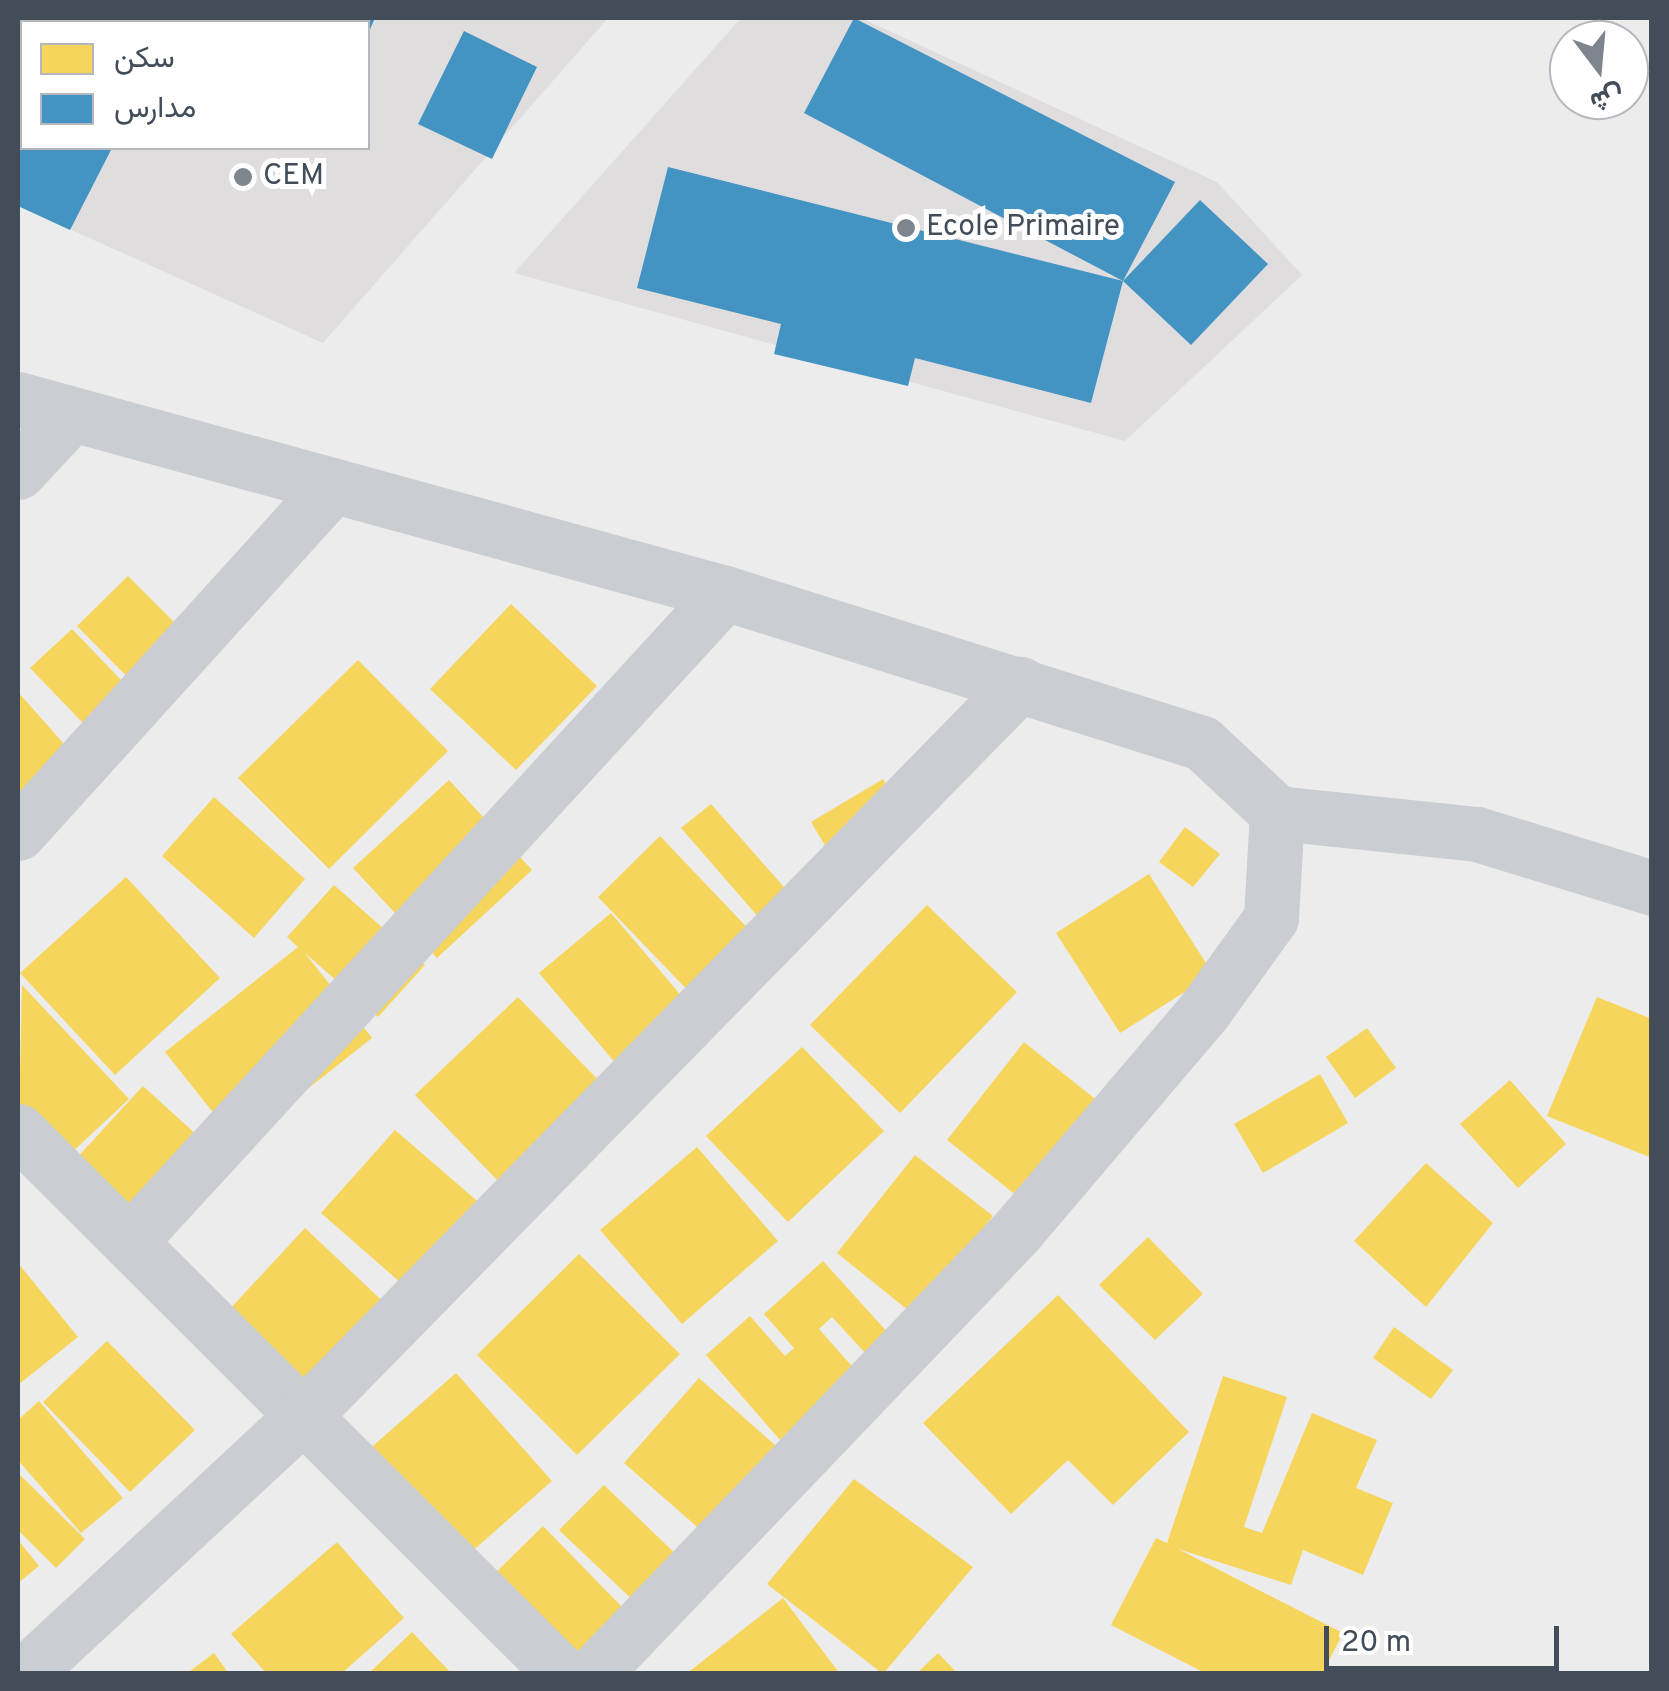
<!DOCTYPE html>
<html>
<head>
<meta charset="utf-8">
<style>
  body { margin:0 }
  #map { position:relative; width:1669px; height:1691px; overflow:hidden; background:#edecec; font-family:Overpass,Vazirmatn,sans-serif }
  div>[style] { position:absolute }
  [style*='--x'] { left:calc(var(--x)*1px); top:calc(var(--y)*1px); width:calc(var(--w)*1px); rotate:calc(var(--a)*1deg) }
  .education>* { inset:0; background:#dfddde }
  .homes>* { inset:0; background:#f6d55c }
  .schools>* { inset:0; background:#4393c3 }
  .minor>* { height:55px; margin:-27.5px; padding:0 27.5px; transform-origin:27.5px; border-radius:27.5px; background:#cacdd1 }
  .dots>* { width:28px; height:28px; translate:-50% -50%; box-sizing:border-box; border:5px solid #fff; border-radius:50% }
  span { translate:-50% -50%; white-space:nowrap; text-align:center; line-height:1.15; -webkit-text-stroke:10px #fff; paint-order:stroke }
  .poi-label { font-size:30px; color:#434d59 }
  .left { translate:0 -50%; text-align:left }
  .frame { position:absolute; inset:0; border:20px solid #434d59; pointer-events:none }
  .legend { position:absolute; left:20px; top:20px; width:350px; height:130px; box-sizing:border-box; background:#fff; border:2px solid #b4b8bd; margin:0; padding:12px 18px; list-style:none; font-size:30px; color:#434d59 }
  .legend li { display:flex; align-items:center; gap:20px; height:50px }
  .legend b { width:50px; border:2px solid #b4b8bd }
  .north { position:absolute; left:1549px; top:20px; width:100px; height:100px; box-sizing:border-box; background:#fff; border:2px solid #b4b8bd; border-radius:50%; rotate:164deg; font-size:28px; font-weight:700; line-height:40px; text-align:center; color:#434d59 }
  .north::after { content:''; display:block; margin:auto; width:35px; height:45px; background:#7e858c; clip-path:polygon(50% 0,100% 100%,50% 72%,0 100%) }
  .scale { position:absolute; left:1324px; top:1626px; width:235px; height:45px; box-sizing:border-box; border:5px solid #434d59; border-top:0; padding-left:12px; font-size:30px; line-height:35px; white-space:nowrap; color:#434d59; -webkit-text-stroke:8px #fff; paint-order:stroke }
</style>
</head>
<body>
<div id="map">
  <div class="education">
    <div style="clip-path:polygon(evenodd,18px 18px,608px 18px,323px 343px,18px 206px,18px 18px,22px 22px,368px 22px,368px 148px,22px 148px,22px 22px)"></div>
    <div style="clip-path:polygon(741px 18px,861px 18px,1217px 182px,1302px 275px,1125px 441px,514px 273px)"></div>
  </div>
  <div class="homes">
    <div style="clip-path:polygon(128px 576px,206px 654px,155px 705px,77px 626px)"></div>
    <div style="clip-path:polygon(511px 604px,597px 686px,516px 770px,430px 689px)"></div>
    <div style="clip-path:polygon(72px 629px,149px 709px,107px 748px,30px 668px)"></div>
    <div style="clip-path:polygon(358px 660px,448px 751px,329px 869px,238px 778px)"></div>
    <div style="clip-path:polygon(18px 692px,72px 753px,18px 801px)"></div>
    <div style="clip-path:polygon(883px 779px,903px 813px,832px 857px,811px 822px)"></div>
    <div style="clip-path:polygon(449px 780px,532px 870px,437px 958px,353px 868px)"></div>
    <div style="clip-path:polygon(214px 797px,305px 879px,254px 938px,162px 856px)"></div>
    <div style="clip-path:polygon(711px 804px,797px 902px,767px 927px,681px 828px)"></div>
    <div style="clip-path:polygon(1185px 827px,1220px 854px,1193px 887px,1159px 862px)"></div>
    <div style="clip-path:polygon(660px 836px,759px 940px,697px 1000px,598px 897px)"></div>
    <div style="clip-path:polygon(1149px 874px,1213px 974px,1120px 1033px,1056px 933px)"></div>
    <div style="clip-path:polygon(126px 877px,220px 978px,115px 1075px,20px 973px)"></div>
    <div style="clip-path:polygon(334px 885px,425px 965px,378px 1017px,305px 953px,372px 1038px,238px 1144px,165px 1052px,298px 947px,287px 937px)"></div>
    <div style="clip-path:polygon(927px 905px,1017px 992px,900px 1113px,810px 1025px)"></div>
    <div style="clip-path:polygon(611px 913px,690px 1006px,618px 1066px,539px 973px)"></div>
    <div style="clip-path:polygon(22px 985px,129px 1099px,37px 1185px,18px 1164px)"></div>
    <div style="clip-path:polygon(518px 997px,604px 1086px,501px 1184px,415px 1095px)"></div>
    <div style="clip-path:polygon(1597px 997px,1652px 1019px,1652px 1158px,1547px 1116px)"></div>
    <div style="clip-path:polygon(1367px 1028px,1396px 1068px,1355px 1098px,1326px 1057px)"></div>
    <div style="clip-path:polygon(1024px 1042px,1099px 1102px,1022px 1200px,947px 1140px)"></div>
    <div style="clip-path:polygon(802px 1047px,884px 1131px,788px 1222px,706px 1136px)"></div>
    <div style="clip-path:polygon(1320px 1074px,1348px 1123px,1263px 1173px,1234px 1124px)"></div>
    <div style="clip-path:polygon(1510px 1080px,1566px 1144px,1518px 1188px,1460px 1124px)"></div>
    <div style="clip-path:polygon(143px 1086px,232px 1167px,150px 1256px,61px 1175px)"></div>
    <div style="clip-path:polygon(395px 1130px,483px 1206px,409px 1290px,321px 1213px)"></div>
    <div style="clip-path:polygon(697px 1147px,778px 1241px,682px 1324px,600px 1230px)"></div>
    <div style="clip-path:polygon(915px 1155px,993px 1216px,914px 1315px,837px 1253px)"></div>
    <div style="clip-path:polygon(1426px 1163px,1493px 1223px,1426px 1307px,1354px 1241px)"></div>
    <div style="clip-path:polygon(305px 1228px,392px 1310px,302px 1405px,216px 1324px)"></div>
    <div style="clip-path:polygon(1148px 1237px,1203px 1294px,1155px 1340px,1099px 1285px)"></div>
    <div style="clip-path:polygon(579px 1254px,680px 1354px,577px 1455px,477px 1355px)"></div>
    <div style="clip-path:polygon(823px 1261px,890px 1335px,867px 1355px,832px 1317px,819px 1329px,858px 1373px,780px 1440px,706px 1355px,750px 1316px,785px 1356px,794px 1348px,764px 1314px)"></div>
    <div style="clip-path:polygon(18px 1263px,78px 1337px,18px 1385px)"></div>
    <div style="clip-path:polygon(1058px 1295px,1189px 1432px,1113px 1505px,1068px 1460px,1011px 1514px,923px 1423px)"></div>
    <div style="clip-path:polygon(1394px 1327px,1453px 1370px,1431px 1399px,1373px 1358px)"></div>
    <div style="clip-path:polygon(107px 1341px,195px 1430px,130px 1492px,43px 1402px)"></div>
    <div style="clip-path:polygon(456px 1373px,552px 1481px,444px 1576px,349px 1467px)"></div>
    <div style="clip-path:polygon(1223px 1376px,1287px 1397px,1244px 1527px,1262px 1533px,1312px 1413px,1377px 1440px,1356px 1488px,1393px 1503px,1363px 1575px,1303px 1550px,1291px 1585px,1178px 1549px,1343px 1633px,1322px 1674px,1207px 1674px,1111px 1625px,1156px 1538px,1167px 1543px)"></div>
    <div style="clip-path:polygon(699px 1378px,784px 1453px,710px 1538px,624px 1463px)"></div>
    <div style="clip-path:polygon(39px 1401px,123px 1498px,81px 1533px,18px 1460px,18px 1420px)"></div>
    <div style="clip-path:polygon(18px 1473px,85px 1539px,56px 1568px,18px 1530px)"></div>
    <div style="clip-path:polygon(854px 1479px,973px 1567px,883px 1674px,767px 1584px)"></div>
    <div style="clip-path:polygon(604px 1485px,682px 1560px,638px 1605px,559px 1530px)"></div>
    <div style="clip-path:polygon(543px 1526px,623px 1608px,556px 1674px,473px 1595px)"></div>
    <div style="clip-path:polygon(18px 1540px,39px 1566px,18px 1583px)"></div>
    <div style="clip-path:polygon(337px 1542px,404px 1618px,341px 1674px,267px 1674px,231px 1634px)"></div>
    <div style="clip-path:polygon(783px 1598px,840px 1674px,686px 1674px)"></div>
    <div style="clip-path:polygon(412px 1632px,452px 1674px,368px 1674px)"></div>
    <div style="clip-path:polygon(214px 1653px,229px 1674px,186px 1674px)"></div>
    <div style="clip-path:polygon(938px 1653px,958px 1674px,916px 1674px)"></div>
  </div>
  <div class="schools">
    <div style="clip-path:polygon(312px 18px,375px 18px,368px 34px,368px 22px)"></div>
    <div style="clip-path:polygon(854px 18px,1175px 182px,1123px 281px,804px 113px)"></div>
    <div style="clip-path:polygon(464px 31px,537px 67px,492px 159px,418px 124px)"></div>
    <div style="clip-path:polygon(18px 90px,22px 148px,112px 148px,70px 230px,18px 206px)"></div>
    <div style="clip-path:polygon(668px 167px,1123px 281px,1091px 403px,915px 358px,908px 386px,774px 354px,781px 324px,637px 288px)"></div>
    <div style="clip-path:polygon(1200px 200px,1268px 264px,1191px 345px,1123px 281px)"></div>
  </div>
  <div class="minor">
    <div style="--x:18;--y:399;--w:733;--a:15.34"></div>
    <div style="--x:725;--y:593;--w:500;--a:17.46"></div>
    <div style="--x:1202;--y:743;--w:103;--a:43"></div>
    <div style="--x:1277;--y:813;--w:105;--a:93.3"></div>
    <div style="--x:1271;--y:918;--w:115;--a:125.8"></div>
    <div style="--x:1204;--y:1011;--w:289;--a:130.4"></div>
    <div style="--x:1017;--y:1231;--w:613;--a:133.74"></div>
    <div style="--x:18;--y:472;--w:79;--a:-47"></div>
    <div style="--x:1277;--y:813;--w:201;--a:6"></div>
    <div style="--x:1477;--y:834;--w:183;--a:17.1"></div>
    <div style="--x:18;--y:833;--w:469;--a:-47.8"></div>
    <div style="--x:18;--y:1131;--w:769;--a:44.95"></div>
    <div style="--x:129;--y:1242;--w:881;--a:-47.44"></div>
    <div style="--x:25;--y:1674;--w:379;--a:-42.9"></div>
    <div style="--x:303;--y:1416;--w:1025;--a:-45.59"></div>
  </div>
  <div class="dots">
    <div style="left:243px;top:177px;background:#7e858c"></div>
    <div style="left:906px;top:228px;background:#7e858c"></div>
  </div>
  <div class="poi-label">
    <span class="left" style="left:263px;top:177px">CEM</span>
    <span class="left" style="left:926px;top:228px">Ecole Primaire</span>
  </div>
  <div class="frame"></div>
  <ul class="legend">
  <li><b style="height:28px;background:#f6d55c"></b>سكن</li>
  <li><b style="height:28px;background:#4393c3"></b>مدارس</li>
  </ul>
  <div class="north">ش</div>
  <div class="scale">20 m</div>
</div>
</body>
</html>
